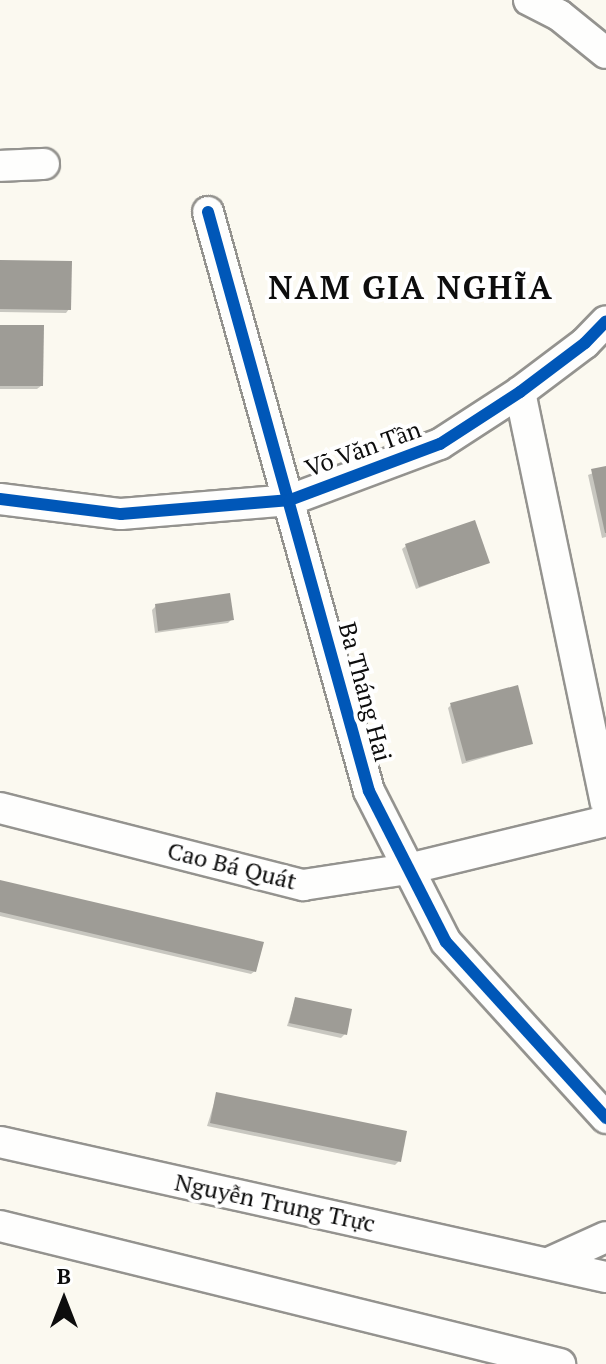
<!DOCTYPE html>
<html>
<head>
<meta charset="utf-8">
<style>
  body { margin:0 }
  #map { position:relative; width:606px; height:1364px; overflow:hidden; background:#fbf9f0; font-family:"PT Serif",serif }
  div>[style] { position:absolute }
  [style*='--x'] { left:calc(var(--x)*1px); top:calc(var(--y)*1px); width:calc(var(--w)*1px); rotate:calc(var(--a)*1deg) }
  .shadow>* { inset:0; background:#0003 }
  .building>* { inset:0; background:#9e9c96 }
  .roads { filter:drop-shadow(2px 0 #94938f) drop-shadow(-2px 0 #94938f) drop-shadow(0 2px #94938f) drop-shadow(0 -2px #94938f) }
  .minor>* { height:30px; margin:-15px; padding:0 15px; transform-origin:15px; border-radius:15px; background:#fefefd }
  .cycleway>* { height:12px; margin:-6px; padding:0 6px; transform-origin:6px; border-radius:6px; background:#0057b8 }
  span { translate:-50% -50%; white-space:nowrap; text-align:center; line-height:1.15; -webkit-text-stroke:8px #fff; paint-order:stroke }
  .street-label { font-size:24px; color:#0d0d0d }
  .district-label { font-size:32px; color:#0d0d0d; font-weight:700; letter-spacing:2px }
  .north { position:absolute; left:24px; top:1260px; width:80px; height:80px; -webkit-text-stroke:6px #fff; paint-order:stroke; rotate:0deg; font-size:22px; font-weight:700; line-height:32px; text-align:center; color:#0d0d0d }
  .north::after { content:''; display:block; margin:auto; width:28px; height:36px; background:#0d0d0d; clip-path:polygon(50% 0,100% 100%,50% 72%,0 100%) }
</style>
</head>
<body>
<div id="map">
  <div class="shadow">
    <div style="clip-path:polygon(0 262px,69px 309px,66px 313px,0 312px)"></div>
    <div style="clip-path:polygon(0 327px,41px 386px,37px 389px,0 389px)"></div>
    <div style="clip-path:polygon(606px 468px,606px 537px,602px 538px,588px 475px)"></div>
    <div style="clip-path:polygon(406px 546px,487px 563px,416px 589px,402px 549px)"></div>
    <div style="clip-path:polygon(156px 606px,232px 619px,228px 623px,155px 633px,152px 610px)"></div>
    <div style="clip-path:polygon(452px 704px,531px 744px,462px 764px,448px 708px)"></div>
    <div style="clip-path:polygon(0 882px,255px 971px,251px 974px,0 916px)"></div>
    <div style="clip-path:polygon(295px 1000px,345px 1034px,341px 1038px,287px 1026px)"></div>
    <div style="clip-path:polygon(217px 1094px,399px 1161px,395px 1165px,207px 1126px)"></div>
  </div>
  <div class="building">
    <div style="clip-path:polygon(0 260px,72px 261px,71px 310px,0 309px)"></div>
    <div style="clip-path:polygon(0 325px,44px 325px,43px 386px,0 386px)"></div>
    <div style="clip-path:polygon(606px 466px,606px 533px,605px 533px,591px 469px)"></div>
    <div style="clip-path:polygon(475px 520px,490px 563px,419px 587px,405px 544px)"></div>
    <div style="clip-path:polygon(230px 593px,234px 620px,158px 631px,155px 604px)"></div>
    <div style="clip-path:polygon(518px 685px,533px 744px,466px 761px,450px 703px)"></div>
    <div style="clip-path:polygon(0 880px,264px 942px,256px 972px,0 912px)"></div>
    <div style="clip-path:polygon(295px 997px,352px 1009px,347px 1035px,289px 1023px)"></div>
    <div style="clip-path:polygon(216px 1092px,407px 1131px,401px 1162px,210px 1123px)"></div>
  </div>
  <div class="roads">
    <div class="minor">
      <div style="--x:529;--y:0;--w:34;--a:27"></div>
      <div style="--x:559;--y:15;--w:60;--a:39"></div>
      <div style="--x:0;--y:166;--w:44;--a:-2.6"></div>
      <div style="--x:208;--y:212;--w:601;--a:74.46"></div>
      <div style="--x:369;--y:791;--w:169;--a:63"></div>
      <div style="--x:446;--y:942;--w:238;--a:47.7"></div>
      <div style="--x:520;--y:392;--w:420;--a:78.2"></div>
      <div style="--x:0;--y:499;--w:122;--a:7.1"></div>
      <div style="--x:121;--y:514;--w:170;--a:-4.7"></div>
      <div style="--x:290;--y:500;--w:160;--a:-20.5"></div>
      <div style="--x:440;--y:444;--w:95;--a:-33"></div>
      <div style="--x:520;--y:392;--w:81;--a:-37"></div>
      <div style="--x:585;--y:343;--w:30;--a:-46"></div>
      <div style="--x:0;--y:808;--w:313;--a:14.3"></div>
      <div style="--x:303;--y:885;--w:106;--a:-8.7"></div>
      <div style="--x:408;--y:869;--w:204;--a:-13.6"></div>
      <div style="--x:0;--y:1142;--w:621;--a:12.56"></div>
      <div style="--x:0;--y:1226;--w:577;--a:13.84"></div>
      <div style="--x:551;--y:1262;--w:60;--a:-24.4"></div>
    </div>
  </div>
  <div class="cycleway">
    <div style="--x:208;--y:212;--w:601;--a:74.46"></div>
    <div style="--x:369;--y:791;--w:169;--a:63"></div>
    <div style="--x:446;--y:942;--w:238;--a:47.7"></div>
    <div style="--x:0;--y:499;--w:122;--a:7.1"></div>
    <div style="--x:121;--y:514;--w:170;--a:-4.7"></div>
    <div style="--x:290;--y:500;--w:160;--a:-20.5"></div>
    <div style="--x:440;--y:444;--w:95;--a:-33"></div>
    <div style="--x:520;--y:392;--w:81;--a:-37"></div>
    <div style="--x:585;--y:343;--w:30;--a:-46"></div>
  </div>
  <div class="street-label">
    <span style="left:363px;top:449px;rotate:-20deg">Võ Văn Tần</span>
    <span style="left:365px;top:692px;rotate:75deg">Ba Tháng Hai</span>
    <span style="left:232px;top:866px;rotate:14deg">Cao Bá Quát</span>
    <span style="left:275px;top:1203px;rotate:12deg">Nguyễn Trung Trực</span>
  </div>
  <div class="district-label">
    <span style="left:411px;top:287px">NAM GIA NGHĨA</span>
  </div>
  <div class="north">B</div>
</div>
</body>
</html>
